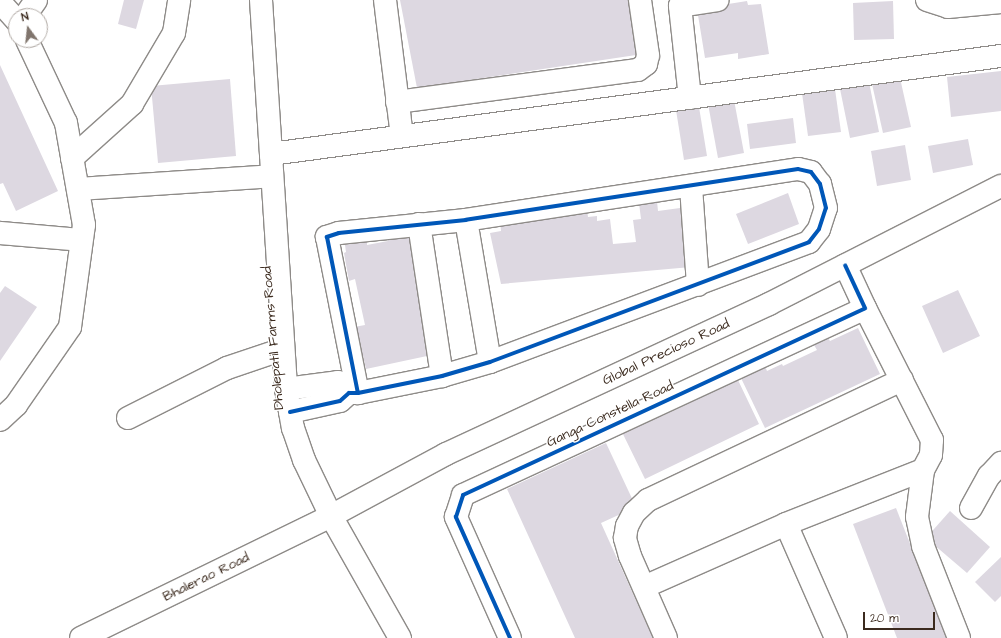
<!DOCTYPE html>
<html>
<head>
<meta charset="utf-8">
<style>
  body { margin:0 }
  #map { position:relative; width:1001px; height:638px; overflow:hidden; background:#fff; font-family:"Architects Daughter",sans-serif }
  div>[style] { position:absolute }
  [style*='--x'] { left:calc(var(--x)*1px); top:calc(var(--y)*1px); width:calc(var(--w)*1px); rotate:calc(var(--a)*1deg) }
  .building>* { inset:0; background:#ddd8e1 }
  .roads { filter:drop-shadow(1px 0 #8e8b88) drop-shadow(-1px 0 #8e8b88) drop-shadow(0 1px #8e8b88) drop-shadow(0 -1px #8e8b88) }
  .minor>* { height:22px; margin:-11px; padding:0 11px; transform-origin:11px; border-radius:11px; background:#fff }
  .cycleway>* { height:4px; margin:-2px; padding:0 2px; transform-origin:2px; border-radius:2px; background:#0057b8 }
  span { translate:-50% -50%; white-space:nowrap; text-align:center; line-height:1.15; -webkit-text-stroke:3px #fff; paint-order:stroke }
  .street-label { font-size:14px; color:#3b2a1e }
  .north { position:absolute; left:8px; top:8px; width:40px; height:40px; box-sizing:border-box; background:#fff; border:1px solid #b1aaa5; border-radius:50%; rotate:345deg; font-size:11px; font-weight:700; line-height:16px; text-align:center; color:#3b2a1e }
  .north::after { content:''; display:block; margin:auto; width:14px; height:18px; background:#80756d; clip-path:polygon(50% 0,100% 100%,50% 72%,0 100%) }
  .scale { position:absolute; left:863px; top:612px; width:72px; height:18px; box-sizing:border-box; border:2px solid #3b2a1e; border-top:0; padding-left:5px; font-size:12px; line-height:14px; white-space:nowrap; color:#3b2a1e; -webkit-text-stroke:3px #fff; paint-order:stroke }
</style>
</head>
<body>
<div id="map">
  <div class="building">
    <div style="clip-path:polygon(124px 0,144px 0,136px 29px,118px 24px)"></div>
    <div style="clip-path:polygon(400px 0,629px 0,636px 55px,417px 88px)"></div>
    <div style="clip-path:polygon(747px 1px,748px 5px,761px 4px,769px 54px,738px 59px,738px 53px,705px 58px,697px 9px)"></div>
    <div style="clip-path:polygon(893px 1px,894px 39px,854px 40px,853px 3px)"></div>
    <div style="clip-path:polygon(0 65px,58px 191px,16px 211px,3px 183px,0 184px)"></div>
    <div style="clip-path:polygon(1001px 71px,1001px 111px,951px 117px,947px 77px)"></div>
    <div style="clip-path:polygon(868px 77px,879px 132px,850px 138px,839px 84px)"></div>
    <div style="clip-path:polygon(900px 78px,911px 127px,883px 133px,872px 84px)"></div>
    <div style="clip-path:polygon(230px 79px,236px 156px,158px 163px,151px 86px)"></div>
    <div style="clip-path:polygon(834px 82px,841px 132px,808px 136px,801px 86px)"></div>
    <div style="clip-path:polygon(734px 100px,744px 153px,718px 158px,708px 104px)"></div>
    <div style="clip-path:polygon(699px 107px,707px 156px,684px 160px,676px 110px)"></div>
    <div style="clip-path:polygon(793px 118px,796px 143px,750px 149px,747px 124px)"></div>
    <div style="clip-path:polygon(968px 139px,973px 165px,933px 173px,928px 146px)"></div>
    <div style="clip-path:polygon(905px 145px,911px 180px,877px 186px,871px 151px)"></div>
    <div style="clip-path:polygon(788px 193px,799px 224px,748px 244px,736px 214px)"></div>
    <div style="clip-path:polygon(657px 201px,658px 211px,680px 208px,691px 267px,501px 284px,490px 233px,501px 231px,500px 220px,587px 210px,588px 217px,597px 216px,597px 221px,610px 219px,613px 244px,636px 242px,633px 220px,641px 219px,639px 203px)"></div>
    <div style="clip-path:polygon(409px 232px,412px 246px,424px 270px,414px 273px,430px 345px,425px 346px,427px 356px,366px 369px,363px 356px,360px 356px,354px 327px,365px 325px,355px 279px,349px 281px,344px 253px,346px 252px,345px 245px,367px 241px,367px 245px,388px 241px,387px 236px)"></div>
    <div style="clip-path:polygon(5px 286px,37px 307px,0 361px,0 293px)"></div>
    <div style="clip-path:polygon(958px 290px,980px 336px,943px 353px,922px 306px)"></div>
    <div style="clip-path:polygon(858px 328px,880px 374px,765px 428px,741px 378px,765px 366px,767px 371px,782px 364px,783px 366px,817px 350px,814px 345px,828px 338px,830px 341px)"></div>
    <div style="clip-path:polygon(737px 378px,759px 424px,645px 479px,620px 428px,661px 414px,662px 416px,696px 400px,694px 395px)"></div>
    <div style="clip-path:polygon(606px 443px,636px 507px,601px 523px,653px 638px,575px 638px,507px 489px)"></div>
    <div style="clip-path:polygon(896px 508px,947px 638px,897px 638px,853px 524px)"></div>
    <div style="clip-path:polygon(950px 511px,990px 547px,967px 573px,926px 538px)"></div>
    <div style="clip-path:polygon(1001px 557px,1001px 596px,995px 602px,975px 582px)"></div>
  </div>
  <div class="roads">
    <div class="minor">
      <div style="--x:261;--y:0;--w:390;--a:86.3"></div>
      <div style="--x:286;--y:389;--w:40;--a:80"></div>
      <div style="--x:293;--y:428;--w:34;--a:71"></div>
      <div style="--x:304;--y:460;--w:62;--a:64.3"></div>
      <div style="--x:331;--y:516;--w:140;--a:60.5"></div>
      <div style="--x:385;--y:0;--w:137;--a:82.9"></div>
      <div style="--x:927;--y:0;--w:22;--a:18"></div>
      <div style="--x:948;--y:7;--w:53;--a:-5.4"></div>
      <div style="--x:0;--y:2;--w:24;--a:48"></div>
      <div style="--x:25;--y:16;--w:19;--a:-55"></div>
      <div style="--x:690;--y:98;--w:93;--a:-96.2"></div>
      <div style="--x:680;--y:6;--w:38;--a:-9"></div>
      <div style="--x:397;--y:102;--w:243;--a:-7.6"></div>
      <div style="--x:638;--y:70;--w:10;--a:-37"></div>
      <div style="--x:646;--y:64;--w:9;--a:-77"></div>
      <div style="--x:648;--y:55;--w:56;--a:-98.3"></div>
      <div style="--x:271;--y:154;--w:737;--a:-7.65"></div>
      <div style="--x:72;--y:158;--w:81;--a:-42"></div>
      <div style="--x:132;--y:104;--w:82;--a:-59.4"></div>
      <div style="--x:174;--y:33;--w:33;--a:-81"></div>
      <div style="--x:691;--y:187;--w:98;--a:85.9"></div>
      <div style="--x:78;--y:189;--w:194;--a:-3.8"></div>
      <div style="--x:466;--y:220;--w:144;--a:80.4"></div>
      <div style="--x:419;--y:224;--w:154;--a:81.4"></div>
      <div style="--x:0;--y:233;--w:81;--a:4.9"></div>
      <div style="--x:865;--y:308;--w:148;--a:63.1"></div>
      <div style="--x:932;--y:440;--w:15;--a:94"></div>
      <div style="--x:931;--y:455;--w:17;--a:118"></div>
      <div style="--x:923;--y:470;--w:47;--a:97.3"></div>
      <div style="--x:917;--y:517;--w:30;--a:78"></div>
      <div style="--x:923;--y:546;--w:99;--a:68.6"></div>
      <div style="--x:286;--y:389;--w:52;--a:-7.7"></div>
      <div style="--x:338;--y:382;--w:16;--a:45"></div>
      <div style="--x:290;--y:412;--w:51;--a:-12.4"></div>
      <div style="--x:340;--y:401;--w:12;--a:-42"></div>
      <div style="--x:349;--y:393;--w:9;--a:0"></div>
      <div style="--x:358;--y:393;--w:86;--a:-11.4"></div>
      <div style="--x:442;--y:376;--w:50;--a:-16.3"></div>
      <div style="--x:490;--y:362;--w:341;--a:-20.6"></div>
      <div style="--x:809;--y:242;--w:16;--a:-52"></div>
      <div style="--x:819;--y:229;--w:22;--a:-72"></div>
      <div style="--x:826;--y:208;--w:25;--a:-104"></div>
      <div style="--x:820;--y:184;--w:15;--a:-127"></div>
      <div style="--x:811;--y:172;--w:13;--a:-167"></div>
      <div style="--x:798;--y:169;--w:336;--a:171.3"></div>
      <div style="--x:466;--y:220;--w:128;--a:174.2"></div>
      <div style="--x:339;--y:233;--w:13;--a:162"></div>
      <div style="--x:327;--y:237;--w:159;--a:78.8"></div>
      <div style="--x:128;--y:418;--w:111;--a:-26.8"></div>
      <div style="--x:227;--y:368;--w:59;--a:-18.7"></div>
      <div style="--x:0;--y:420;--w:22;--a:-43"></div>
      <div style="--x:16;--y:405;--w:95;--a:-55.3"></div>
      <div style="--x:70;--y:327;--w:103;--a:-82.2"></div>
      <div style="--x:84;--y:225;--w:104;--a:-100"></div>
      <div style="--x:66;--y:123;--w:92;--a:-115.2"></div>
      <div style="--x:971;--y:508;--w:37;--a:-61"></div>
      <div style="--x:989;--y:476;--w:18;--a:-47"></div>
      <div style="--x:786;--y:524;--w:124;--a:66.3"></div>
      <div style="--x:644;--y:587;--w:155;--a:-23.9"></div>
      <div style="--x:786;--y:524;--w:147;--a:-21.5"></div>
      <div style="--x:81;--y:638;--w:278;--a:-26"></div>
      <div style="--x:331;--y:516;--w:131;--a:-28.3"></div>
      <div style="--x:446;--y:454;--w:356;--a:-24.9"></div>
      <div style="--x:769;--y:304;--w:260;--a:-27"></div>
      <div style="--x:510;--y:638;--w:133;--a:-114.1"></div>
      <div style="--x:456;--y:517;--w:23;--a:-72"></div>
      <div style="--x:463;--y:495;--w:443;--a:-24.9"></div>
      <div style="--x:865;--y:308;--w:47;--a:-114.9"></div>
      <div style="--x:666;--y:638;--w:90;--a:-113.7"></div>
      <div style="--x:630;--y:556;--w:19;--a:-106"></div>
      <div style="--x:625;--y:538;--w:12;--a:-81"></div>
      <div style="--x:627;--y:526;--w:15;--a:-62"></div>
      <div style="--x:634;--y:513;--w:19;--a:-43"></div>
      <div style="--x:648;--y:500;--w:281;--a:-25.3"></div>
    </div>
  </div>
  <div class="cycleway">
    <div style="--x:290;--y:412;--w:51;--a:-12.4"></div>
    <div style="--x:340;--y:401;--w:12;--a:-42"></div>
    <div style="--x:349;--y:393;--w:9;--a:0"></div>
    <div style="--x:358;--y:393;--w:86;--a:-11.4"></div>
    <div style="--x:442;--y:376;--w:50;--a:-16.3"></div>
    <div style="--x:490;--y:362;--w:341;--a:-20.6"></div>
    <div style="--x:809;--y:242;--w:16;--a:-52"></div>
    <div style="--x:819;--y:229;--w:22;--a:-72"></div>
    <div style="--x:826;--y:208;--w:25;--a:-104"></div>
    <div style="--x:820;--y:184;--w:15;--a:-127"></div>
    <div style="--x:811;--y:172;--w:13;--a:-167"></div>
    <div style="--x:798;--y:169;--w:336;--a:171.3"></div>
    <div style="--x:466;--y:220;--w:128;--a:174.2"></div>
    <div style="--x:339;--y:233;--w:13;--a:162"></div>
    <div style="--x:327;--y:237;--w:159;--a:78.8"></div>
    <div style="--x:510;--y:638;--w:133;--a:-114.1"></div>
    <div style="--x:456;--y:517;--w:23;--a:-72"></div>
    <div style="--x:463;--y:495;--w:443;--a:-24.9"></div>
    <div style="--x:865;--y:308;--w:47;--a:-114.9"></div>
  </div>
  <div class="street-label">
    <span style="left:273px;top:338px;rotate:-95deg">Dholepatil Farms Road</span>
    <span style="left:666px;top:352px;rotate:-25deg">Global Precioso Road</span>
    <span style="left:610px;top:414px;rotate:-25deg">Ganga Constella Road</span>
    <span style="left:206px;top:577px;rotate:-26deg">Bhalerao Road</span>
  </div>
  <div class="north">N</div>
  <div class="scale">20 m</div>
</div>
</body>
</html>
